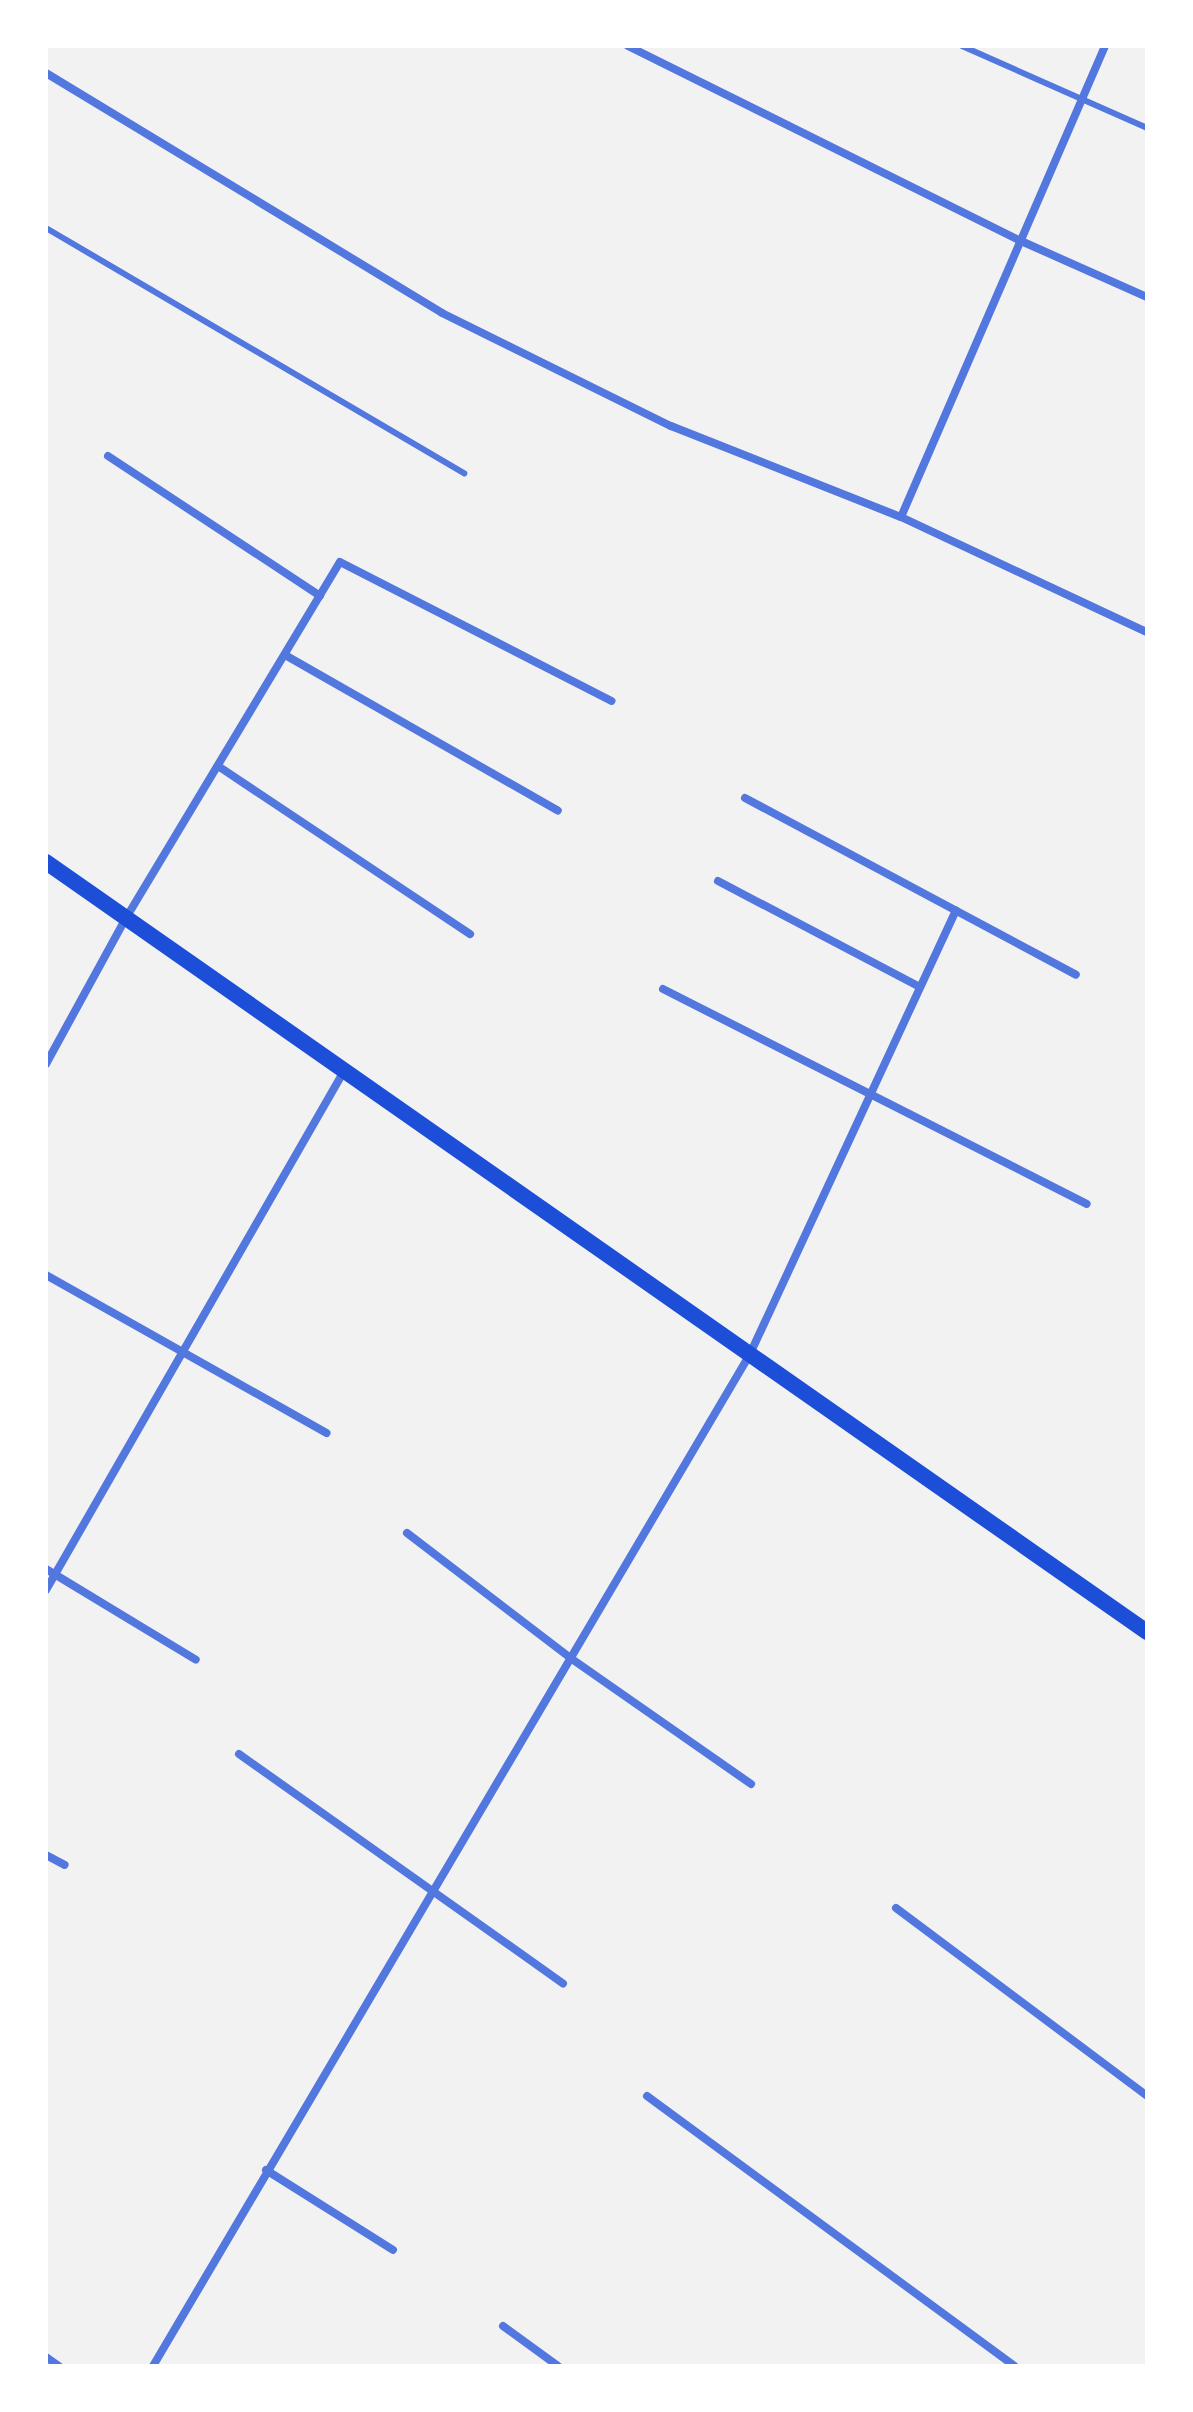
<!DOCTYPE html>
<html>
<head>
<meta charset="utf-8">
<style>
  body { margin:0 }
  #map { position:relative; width:1193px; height:2412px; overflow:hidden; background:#f2f2f2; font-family:"Roboto Condensed",sans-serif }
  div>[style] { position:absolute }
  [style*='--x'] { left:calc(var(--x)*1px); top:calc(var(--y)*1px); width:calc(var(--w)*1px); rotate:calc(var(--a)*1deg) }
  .service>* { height:6px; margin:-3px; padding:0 3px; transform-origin:3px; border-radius:3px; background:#5277de }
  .minor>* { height:8px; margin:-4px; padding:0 4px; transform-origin:4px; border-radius:4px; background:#5277de }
  .secondary>* { height:16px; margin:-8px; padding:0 8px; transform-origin:8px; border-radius:8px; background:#1d4ed8 }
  span { translate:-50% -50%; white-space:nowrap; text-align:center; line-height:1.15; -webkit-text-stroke:7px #fff; paint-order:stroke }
  .frame { position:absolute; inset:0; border:48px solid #fff; pointer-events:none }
</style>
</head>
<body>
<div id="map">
  <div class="service">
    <div style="--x:962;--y:46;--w:202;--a:23.9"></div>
    <div style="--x:46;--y:228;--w:485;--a:30.4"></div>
  </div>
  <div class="minor">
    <div style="--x:628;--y:46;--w:439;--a:26.4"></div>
    <div style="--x:1021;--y:241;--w:138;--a:24"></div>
    <div style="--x:46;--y:73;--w:463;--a:31.2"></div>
    <div style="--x:442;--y:313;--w:255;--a:26.3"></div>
    <div style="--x:671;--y:426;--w:247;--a:21.6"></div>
    <div style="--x:901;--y:517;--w:272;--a:25.1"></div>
    <div style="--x:108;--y:456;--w:254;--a:33.4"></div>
    <div style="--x:901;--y:517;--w:513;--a:-66.58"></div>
    <div style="--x:285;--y:655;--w:314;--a:29.7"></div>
    <div style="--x:218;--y:766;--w:303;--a:33.7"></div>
    <div style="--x:745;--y:798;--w:375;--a:28.1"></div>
    <div style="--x:718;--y:881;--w:228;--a:27.7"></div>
    <div style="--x:663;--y:989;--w:475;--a:26.9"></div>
    <div style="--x:46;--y:1064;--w:166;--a:-61.3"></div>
    <div style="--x:126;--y:918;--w:415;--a:-59"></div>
    <div style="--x:340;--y:562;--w:305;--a:27.1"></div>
    <div style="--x:46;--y:1275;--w:322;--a:29.4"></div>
    <div style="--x:407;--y:1533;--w:204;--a:37.4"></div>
    <div style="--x:569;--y:1657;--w:222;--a:34.9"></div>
    <div style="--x:46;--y:1569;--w:175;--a:31.2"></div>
    <div style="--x:46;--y:1590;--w:598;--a:-60.14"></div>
    <div style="--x:239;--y:1754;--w:397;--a:35.3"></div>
    <div style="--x:46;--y:1855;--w:21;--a:28"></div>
    <div style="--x:896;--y:1908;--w:314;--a:36.8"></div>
    <div style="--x:647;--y:2096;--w:456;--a:36.3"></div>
    <div style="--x:266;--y:2170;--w:150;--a:32.2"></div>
    <div style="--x:503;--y:2326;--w:68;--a:36"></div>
    <div style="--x:46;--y:2357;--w:16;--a:35"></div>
    <div style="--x:153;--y:2366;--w:1175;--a:-59.46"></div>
    <div style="--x:750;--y:1354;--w:489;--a:-65.1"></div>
  </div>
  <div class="secondary">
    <div style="--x:46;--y:862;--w:1344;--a:34.97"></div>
  </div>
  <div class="frame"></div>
</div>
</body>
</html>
